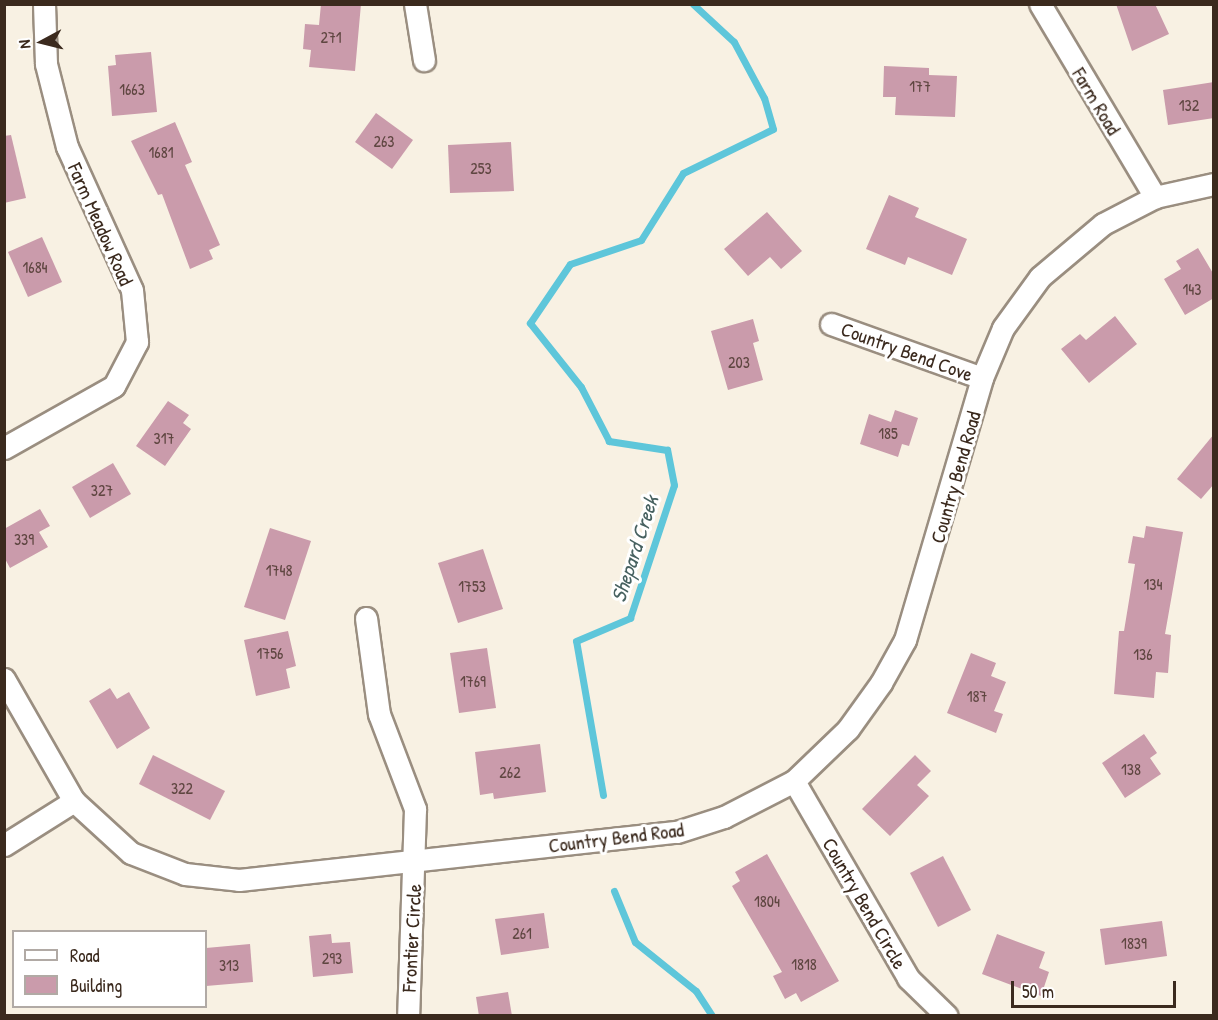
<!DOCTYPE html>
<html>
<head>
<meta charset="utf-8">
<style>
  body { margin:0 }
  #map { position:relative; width:1218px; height:1020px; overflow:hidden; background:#f8f1e3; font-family:"Patrick Hand",sans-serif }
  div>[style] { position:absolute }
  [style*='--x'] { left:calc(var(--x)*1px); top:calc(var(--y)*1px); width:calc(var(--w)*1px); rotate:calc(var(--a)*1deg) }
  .stream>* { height:7px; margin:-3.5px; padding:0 3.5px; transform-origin:3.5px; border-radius:3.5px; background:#5ec6da }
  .building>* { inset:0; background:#ca9bab }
  .roads { filter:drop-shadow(2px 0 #9a8e80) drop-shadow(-2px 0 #9a8e80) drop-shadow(0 2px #9a8e80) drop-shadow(0 -2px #9a8e80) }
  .minor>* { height:21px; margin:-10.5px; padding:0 10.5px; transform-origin:10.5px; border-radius:10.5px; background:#fff }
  span { translate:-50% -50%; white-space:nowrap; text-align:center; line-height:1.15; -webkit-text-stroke:6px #fff; paint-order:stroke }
  .number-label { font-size:16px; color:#5f4641 }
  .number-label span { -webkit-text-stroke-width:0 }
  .street-label { font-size:20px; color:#3b2a1e }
  .water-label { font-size:21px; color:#476160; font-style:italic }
  .frame { position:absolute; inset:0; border:6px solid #3b2a1e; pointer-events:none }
  .legend { position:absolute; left:12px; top:930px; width:195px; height:78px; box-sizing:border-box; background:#fff; border:2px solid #b1aaa5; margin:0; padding:8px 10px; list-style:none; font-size:18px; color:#3b2a1e }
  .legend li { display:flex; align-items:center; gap:12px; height:30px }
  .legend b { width:30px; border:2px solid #b1aaa5 }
  .north { position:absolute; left:12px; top:12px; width:60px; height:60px; -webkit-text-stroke:4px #fff; paint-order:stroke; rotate:263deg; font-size:16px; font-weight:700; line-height:24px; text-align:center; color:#3b2a1e }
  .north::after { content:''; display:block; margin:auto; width:21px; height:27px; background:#3b2a1e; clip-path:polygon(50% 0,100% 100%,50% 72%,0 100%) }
  .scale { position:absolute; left:1011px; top:981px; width:165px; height:27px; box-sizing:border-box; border:3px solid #3b2a1e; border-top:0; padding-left:8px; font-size:18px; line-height:21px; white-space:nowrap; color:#3b2a1e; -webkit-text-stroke:4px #fff; paint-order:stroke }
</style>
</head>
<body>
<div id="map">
  <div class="stream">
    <div style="--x:603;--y:795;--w:156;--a:-99.9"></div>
    <div style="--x:576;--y:641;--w:59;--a:-23.1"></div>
    <div style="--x:630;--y:618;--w:140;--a:-71.7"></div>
    <div style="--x:674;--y:485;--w:36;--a:-101"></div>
    <div style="--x:667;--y:450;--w:59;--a:-171.2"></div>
    <div style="--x:609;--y:441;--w:61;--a:-117.4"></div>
    <div style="--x:581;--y:387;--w:82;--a:-128.6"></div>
    <div style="--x:530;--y:323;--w:71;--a:-55.9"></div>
    <div style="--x:570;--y:264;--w:75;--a:-18.7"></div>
    <div style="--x:641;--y:240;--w:79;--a:-57.9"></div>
    <div style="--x:683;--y:173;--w:100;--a:-26.1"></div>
    <div style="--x:773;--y:129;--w:32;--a:-106"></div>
    <div style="--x:764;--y:98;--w:64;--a:-118.2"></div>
    <div style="--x:734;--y:42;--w:56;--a:-137.2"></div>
    <div style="--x:614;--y:891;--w:55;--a:67.6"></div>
    <div style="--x:635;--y:942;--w:78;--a:38.8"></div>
    <div style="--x:696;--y:991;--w:30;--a:57"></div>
  </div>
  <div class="building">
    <div style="clip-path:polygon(321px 4px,361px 4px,355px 71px,309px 67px,311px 50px,303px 49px,305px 24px,319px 25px)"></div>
    <div style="clip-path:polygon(1116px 4px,1155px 4px,1169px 34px,1132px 51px)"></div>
    <div style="clip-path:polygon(151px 52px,157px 112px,112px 116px,108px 66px,116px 65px,115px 55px)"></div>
    <div style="clip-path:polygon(884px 66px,929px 68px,929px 75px,957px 76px,955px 117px,895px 115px,896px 97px,883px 97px)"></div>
    <div style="clip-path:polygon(1214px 82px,1214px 118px,1168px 125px,1163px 90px)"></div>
    <div style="clip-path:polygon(376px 113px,413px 140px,392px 169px,355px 142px)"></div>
    <div style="clip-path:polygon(175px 122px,192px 162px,185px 165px,220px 245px,209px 250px,213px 259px,190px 269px,162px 194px,158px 195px,131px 141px)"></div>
    <div style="clip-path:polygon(11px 135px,26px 198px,4px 203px,4px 136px)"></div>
    <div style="clip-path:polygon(511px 142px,514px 191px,450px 193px,448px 145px)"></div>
    <div style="clip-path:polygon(889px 195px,919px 208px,915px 217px,967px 239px,952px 275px,908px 257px,905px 265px,866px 249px)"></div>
    <div style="clip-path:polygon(767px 212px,802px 251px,781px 269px,770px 257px,748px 276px,724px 249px)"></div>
    <div style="clip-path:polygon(42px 237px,62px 282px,28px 297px,8px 252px)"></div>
    <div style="clip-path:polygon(1198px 248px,1214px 275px,1214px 298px,1185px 315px,1164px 279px,1181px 269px,1176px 261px)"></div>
    <div style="clip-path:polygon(1115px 316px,1137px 344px,1089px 383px,1061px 349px,1080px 334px,1086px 340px)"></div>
    <div style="clip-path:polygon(753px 319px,759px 341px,753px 343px,763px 380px,728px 390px,711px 331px)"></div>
    <div style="clip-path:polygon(168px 401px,189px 415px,183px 423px,191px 429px,165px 466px,136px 446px)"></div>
    <div style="clip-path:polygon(895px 410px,918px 418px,909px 446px,902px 444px,898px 457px,860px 444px,869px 414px,891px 422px)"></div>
    <div style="clip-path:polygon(1214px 434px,1214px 484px,1201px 499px,1177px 479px)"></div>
    <div style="clip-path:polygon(113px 463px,131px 494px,90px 518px,72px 487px)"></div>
    <div style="clip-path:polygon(40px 509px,50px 526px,39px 532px,48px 547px,10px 568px,4px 557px,4px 529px)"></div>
    <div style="clip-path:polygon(1146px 526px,1183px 532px,1165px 634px,1171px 635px,1168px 673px,1156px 672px,1154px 698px,1114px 694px,1119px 631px,1124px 631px,1135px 564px,1128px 563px,1133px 536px,1144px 538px)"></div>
    <div style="clip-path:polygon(270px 528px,311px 541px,285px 620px,244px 607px)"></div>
    <div style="clip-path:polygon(483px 549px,503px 609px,458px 623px,438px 563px)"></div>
    <div style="clip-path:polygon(288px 631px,296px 666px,286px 669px,290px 688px,256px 696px,244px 640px)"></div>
    <div style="clip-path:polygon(487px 648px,496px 708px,459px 713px,450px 653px)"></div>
    <div style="clip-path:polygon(971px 653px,996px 663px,991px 676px,1006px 682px,994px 711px,1003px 714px,996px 733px,947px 713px)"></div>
    <div style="clip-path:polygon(110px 688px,117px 699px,129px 692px,150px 728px,117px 749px,89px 701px)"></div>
    <div style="clip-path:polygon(1144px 734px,1157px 753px,1150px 758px,1161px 774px,1125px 798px,1102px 763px)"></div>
    <div style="clip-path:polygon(540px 744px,546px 792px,494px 799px,493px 793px,480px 795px,475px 752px)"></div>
    <div style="clip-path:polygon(153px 755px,225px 791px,210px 820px,139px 784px)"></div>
    <div style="clip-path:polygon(915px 755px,931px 771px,917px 785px,929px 796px,890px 836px,862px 809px)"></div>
    <div style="clip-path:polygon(767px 854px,839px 981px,801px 1002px,796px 993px,785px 999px,773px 976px,782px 972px,732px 886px,740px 881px,735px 872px)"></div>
    <div style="clip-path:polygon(943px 856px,971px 910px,938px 927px,910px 873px)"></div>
    <div style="clip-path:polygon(544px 913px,549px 948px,501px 955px,495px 919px)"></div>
    <div style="clip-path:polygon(1162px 921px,1167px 956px,1105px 965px,1100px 929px)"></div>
    <div style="clip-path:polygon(331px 934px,332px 943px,350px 942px,353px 973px,313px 977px,309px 936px)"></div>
    <div style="clip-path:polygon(997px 934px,1045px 952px,1039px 968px,1049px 972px,1041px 996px,982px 974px)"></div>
    <div style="clip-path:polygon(250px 944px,253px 982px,206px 986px,206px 948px)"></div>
    <div style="clip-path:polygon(508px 992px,512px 1016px,479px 1016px,476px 997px)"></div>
  </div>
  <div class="roads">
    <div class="minor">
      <div style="--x:415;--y:4;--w:57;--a:80.9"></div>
      <div style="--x:1040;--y:4;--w:225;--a:59.2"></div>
      <div style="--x:831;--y:324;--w:160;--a:19.7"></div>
      <div style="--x:4;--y:448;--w:126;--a:-29.4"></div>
      <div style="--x:114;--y:386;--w:50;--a:-62.4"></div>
      <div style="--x:137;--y:342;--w:52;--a:-95.5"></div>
      <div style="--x:132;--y:290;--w:157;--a:-114.4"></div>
      <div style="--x:67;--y:147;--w:86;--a:-104.2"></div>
      <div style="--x:46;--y:64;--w:60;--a:-91.9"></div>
      <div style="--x:366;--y:618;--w:97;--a:82.3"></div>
      <div style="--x:379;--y:714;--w:102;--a:69.2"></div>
      <div style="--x:415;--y:809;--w:207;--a:91.9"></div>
      <div style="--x:4;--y:679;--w:141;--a:60.2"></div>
      <div style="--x:74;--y:801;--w:77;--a:42.4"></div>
      <div style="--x:131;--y:853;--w:58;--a:21.3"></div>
      <div style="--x:185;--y:874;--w:54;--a:6.3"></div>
      <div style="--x:239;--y:880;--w:441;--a:-6.3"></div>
      <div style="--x:677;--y:832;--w:49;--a:-17.7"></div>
      <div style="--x:724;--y:817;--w:79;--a:-27.2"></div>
      <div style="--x:794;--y:781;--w:75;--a:-43.9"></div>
      <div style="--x:848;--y:729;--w:57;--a:-54.3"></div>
      <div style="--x:881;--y:683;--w:49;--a:-60.8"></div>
      <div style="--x:905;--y:640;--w:273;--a:-73.6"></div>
      <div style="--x:982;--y:378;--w:54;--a:-67.2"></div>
      <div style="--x:1003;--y:328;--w:63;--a:-54"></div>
      <div style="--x:1040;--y:277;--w:82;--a:-40.1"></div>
      <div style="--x:1103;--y:224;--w:59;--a:-27.4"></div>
      <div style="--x:1155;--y:197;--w:60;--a:-12.4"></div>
      <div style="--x:794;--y:781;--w:228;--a:59.9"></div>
      <div style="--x:908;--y:978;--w:54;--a:44.3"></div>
      <div style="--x:4;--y:845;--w:83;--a:-32.2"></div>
    </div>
  </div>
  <div class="number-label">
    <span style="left:331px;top:37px">271</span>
    <span style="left:920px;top:86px">177</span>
    <span style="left:132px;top:89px">1663</span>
    <span style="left:1189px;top:105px">132</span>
    <span style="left:384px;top:141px">263</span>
    <span style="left:161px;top:152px">1681</span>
    <span style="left:481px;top:168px">253</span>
    <span style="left:35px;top:267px">1684</span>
    <span style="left:1192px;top:289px">143</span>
    <span style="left:739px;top:362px">203</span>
    <span style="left:888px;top:433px">185</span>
    <span style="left:164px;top:438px">317</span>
    <span style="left:102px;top:490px">327</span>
    <span style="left:24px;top:539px">339</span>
    <span style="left:279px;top:570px">1748</span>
    <span style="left:1153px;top:584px">134</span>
    <span style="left:472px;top:586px">1753</span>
    <span style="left:270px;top:653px">1756</span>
    <span style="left:1143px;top:654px">136</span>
    <span style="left:473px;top:681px">1769</span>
    <span style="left:977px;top:696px">187</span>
    <span style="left:1131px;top:769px">138</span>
    <span style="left:510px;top:772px">262</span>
    <span style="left:182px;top:788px">322</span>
    <span style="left:767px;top:901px">1804</span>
    <span style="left:522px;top:933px">261</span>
    <span style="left:1134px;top:943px">1839</span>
    <span style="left:332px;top:958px">293</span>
    <span style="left:804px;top:964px">1818</span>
    <span style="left:229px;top:965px">313</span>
  </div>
  <div class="street-label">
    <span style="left:1097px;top:101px;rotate:59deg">Farm Road</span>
    <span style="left:101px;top:224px;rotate:66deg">Farm Meadow Road</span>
    <span style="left:907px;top:351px;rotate:20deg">Country Bend Cove</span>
    <span style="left:955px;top:477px;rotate:-74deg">Country Bend Road</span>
    <span style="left:616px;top:837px;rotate:-7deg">Country Bend Road</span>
    <span style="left:865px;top:903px;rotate:60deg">Country Bend Circle</span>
    <span style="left:411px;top:938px;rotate:-87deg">Frontier Circle</span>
  </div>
  <div class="water-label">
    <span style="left:635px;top:549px;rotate:-72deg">Shepard Creek</span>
  </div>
  <div class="frame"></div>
  <ul class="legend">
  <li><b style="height:8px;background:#fff"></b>Road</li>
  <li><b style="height:16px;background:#ca9bab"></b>Building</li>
  </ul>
  <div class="north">N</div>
  <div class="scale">50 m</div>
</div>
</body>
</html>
